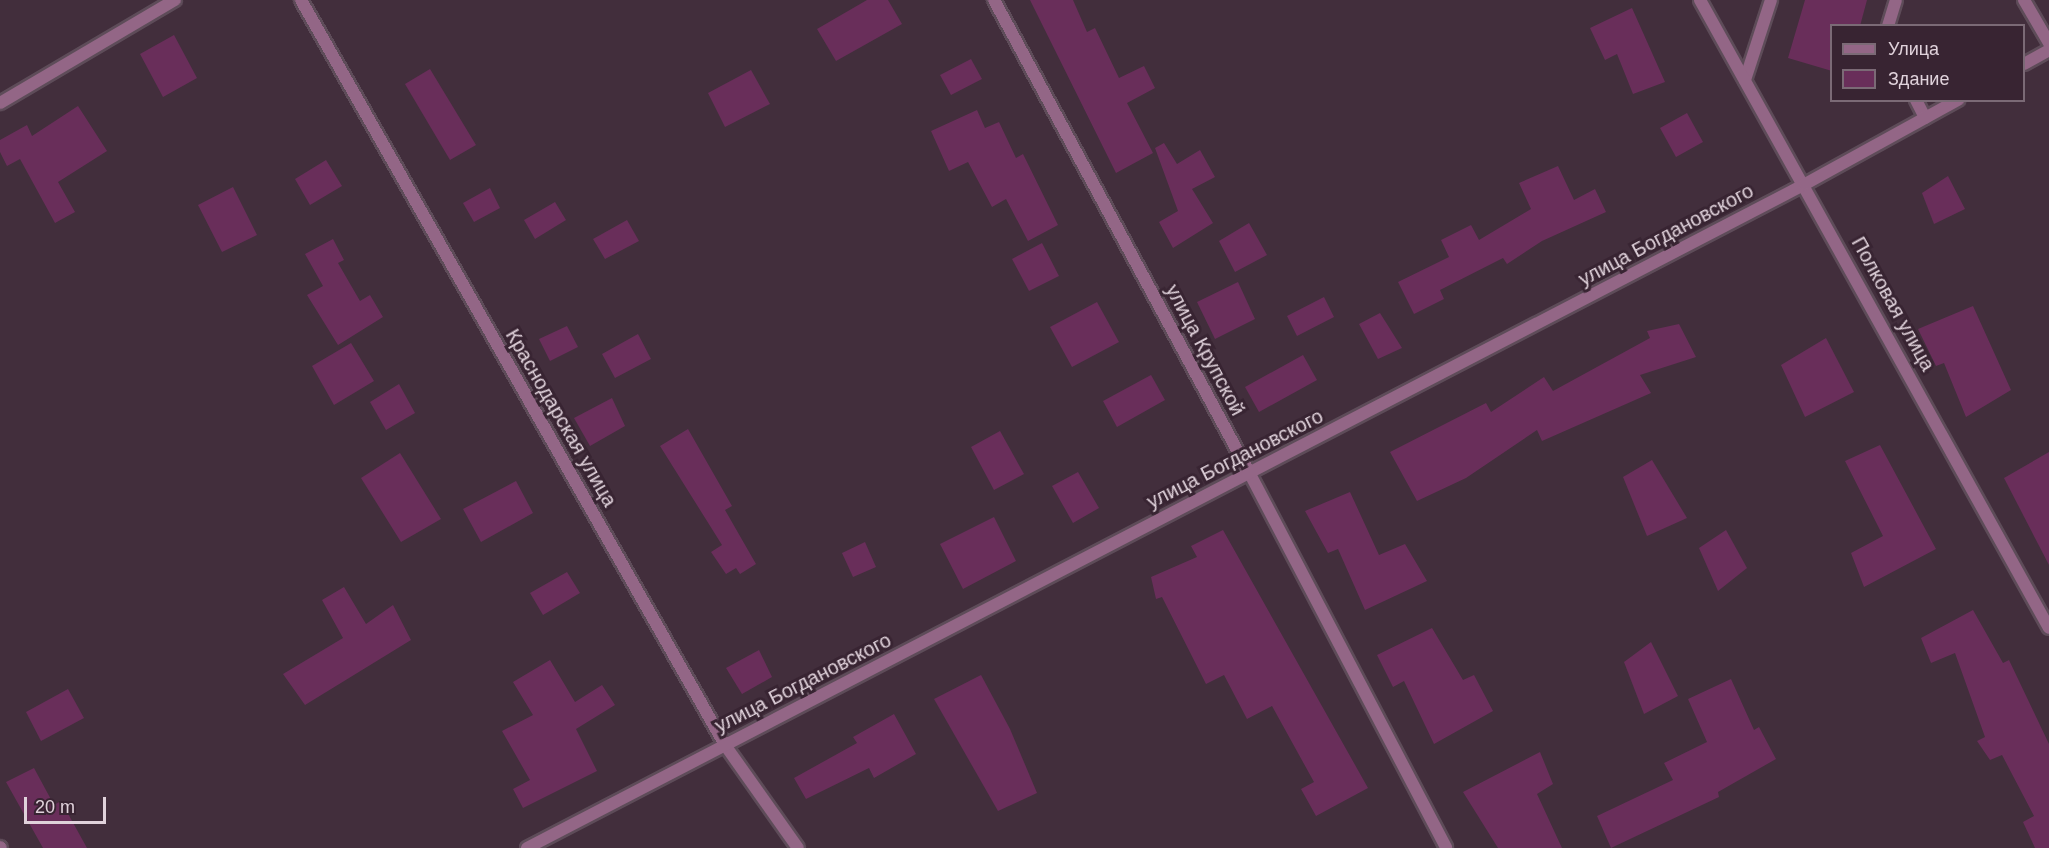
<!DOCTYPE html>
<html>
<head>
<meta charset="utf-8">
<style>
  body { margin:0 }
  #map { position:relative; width:2049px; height:848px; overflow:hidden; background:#422e3c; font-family:Arial,sans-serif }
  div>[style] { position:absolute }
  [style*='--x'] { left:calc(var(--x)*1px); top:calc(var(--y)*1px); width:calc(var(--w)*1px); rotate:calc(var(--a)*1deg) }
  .building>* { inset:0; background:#692e5a }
  .roads { filter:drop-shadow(2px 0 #5e4c59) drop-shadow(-2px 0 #5e4c59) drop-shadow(0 2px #5e4c59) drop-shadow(0 -2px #5e4c59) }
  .lane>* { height:12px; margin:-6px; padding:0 6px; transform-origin:6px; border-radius:6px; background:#936686 }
  .street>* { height:12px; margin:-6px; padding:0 6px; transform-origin:6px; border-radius:6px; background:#936686 }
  span { translate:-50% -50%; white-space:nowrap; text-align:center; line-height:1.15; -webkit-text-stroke:6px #382432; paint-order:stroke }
  .street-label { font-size:20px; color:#e0d2db }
  .legend { position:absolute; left:1830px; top:24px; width:195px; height:78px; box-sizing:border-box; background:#382432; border:2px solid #7b6a76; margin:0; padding:8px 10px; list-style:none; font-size:18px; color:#e0d2db }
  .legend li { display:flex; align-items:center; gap:12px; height:30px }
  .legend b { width:30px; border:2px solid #7b6a76 }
  .scale { position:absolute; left:24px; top:797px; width:82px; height:27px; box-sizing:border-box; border:3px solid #e0d2db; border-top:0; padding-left:8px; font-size:18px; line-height:21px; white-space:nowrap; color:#e0d2db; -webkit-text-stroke:4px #382432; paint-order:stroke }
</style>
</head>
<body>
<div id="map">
  <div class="building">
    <div style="clip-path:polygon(867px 0,888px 0,902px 24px,836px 61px,817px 29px)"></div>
    <div style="clip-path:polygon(1030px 0,1073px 0,1087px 32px,1095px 28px,1119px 78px,1144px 66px,1155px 88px,1127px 103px,1153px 153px,1116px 173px)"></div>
    <div style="clip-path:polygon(1805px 0,1867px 0,1860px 26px,1832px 26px,1832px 71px,1788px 58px)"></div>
    <div style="clip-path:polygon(1632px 8px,1665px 82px,1633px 94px,1617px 54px,1605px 60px,1590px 28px)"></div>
    <div style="clip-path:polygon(174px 35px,197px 78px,163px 97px,140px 54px)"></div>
    <div style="clip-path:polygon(971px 59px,982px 79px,951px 95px,940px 75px)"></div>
    <div style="clip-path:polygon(430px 69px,476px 145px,450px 160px,405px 84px)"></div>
    <div style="clip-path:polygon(751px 70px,770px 104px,725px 127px,708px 93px)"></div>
    <div style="clip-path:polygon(78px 106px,107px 151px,58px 182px,75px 212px,55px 223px,20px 159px,7px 166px,0 152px,0 140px,27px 125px,32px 136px)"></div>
    <div style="clip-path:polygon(977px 110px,985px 128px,999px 122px,1016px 158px,1023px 154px,1058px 225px,1028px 241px,1006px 199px,992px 207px,968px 162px,949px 171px,931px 131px)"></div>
    <div style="clip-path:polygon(1687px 113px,1703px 142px,1676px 157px,1660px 128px)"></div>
    <div style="clip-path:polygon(1164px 143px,1177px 164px,1200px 150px,1215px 177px,1192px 189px,1213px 223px,1173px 248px,1159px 222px,1178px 211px,1155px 148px)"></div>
    <div style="clip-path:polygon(326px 160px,342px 186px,310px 205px,295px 179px)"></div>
    <div style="clip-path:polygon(1558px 166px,1574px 200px,1595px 189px,1606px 212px,1542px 241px,1507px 264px,1503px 258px,1440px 290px,1444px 299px,1414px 314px,1398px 282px,1449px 257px,1441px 240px,1471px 225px,1479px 240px,1531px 209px,1519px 183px)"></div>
    <div style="clip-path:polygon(1948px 176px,1965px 209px,1934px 224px,1922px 193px)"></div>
    <div style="clip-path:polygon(233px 187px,257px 235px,222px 252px,198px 205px)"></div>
    <div style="clip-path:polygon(490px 188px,500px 208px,474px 222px,463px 203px)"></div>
    <div style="clip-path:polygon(555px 202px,566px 220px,535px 239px,524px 220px)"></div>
    <div style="clip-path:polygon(627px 220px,639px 241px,605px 259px,593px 239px)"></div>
    <div style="clip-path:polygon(1249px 223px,1267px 255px,1235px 272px,1219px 241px)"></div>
    <div style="clip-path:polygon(333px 239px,344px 260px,338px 263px,360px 301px,370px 295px,383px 317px,338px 345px,307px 295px,323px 286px,305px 254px)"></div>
    <div style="clip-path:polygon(1042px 243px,1059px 276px,1029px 291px,1012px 259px)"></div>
    <div style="clip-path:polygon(1238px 282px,1255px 319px,1215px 339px,1197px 302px)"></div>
    <div style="clip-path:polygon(1324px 297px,1334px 317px,1297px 336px,1287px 316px)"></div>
    <div style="clip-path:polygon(1097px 302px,1119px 342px,1072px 367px,1050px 327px)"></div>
    <div style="clip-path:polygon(1973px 306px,2011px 390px,1966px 417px,1944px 363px,1936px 366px,1918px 329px)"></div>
    <div style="clip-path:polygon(1380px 313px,1402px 348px,1378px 359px,1359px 324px)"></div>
    <div style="clip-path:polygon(1679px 324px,1696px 357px,1640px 375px,1651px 393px,1542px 441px,1537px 430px,1466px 478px,1417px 501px,1390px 452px,1486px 403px,1491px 412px,1544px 377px,1553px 391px,1650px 338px,1647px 331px)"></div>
    <div style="clip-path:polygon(567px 326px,578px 347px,550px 361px,539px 339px)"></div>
    <div style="clip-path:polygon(638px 334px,651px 359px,615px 378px,602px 354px)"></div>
    <div style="clip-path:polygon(1826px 338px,1854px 392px,1805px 417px,1781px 365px)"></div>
    <div style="clip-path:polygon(351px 343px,374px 381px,334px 405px,312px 366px)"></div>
    <div style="clip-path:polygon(1303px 355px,1317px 380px,1259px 412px,1245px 387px)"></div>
    <div style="clip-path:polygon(1151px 375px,1165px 400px,1117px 427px,1103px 401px)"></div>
    <div style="clip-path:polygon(399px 384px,415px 413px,386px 430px,370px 402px)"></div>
    <div style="clip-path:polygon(612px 398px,625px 426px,590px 446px,574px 418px)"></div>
    <div style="clip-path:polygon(688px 429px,732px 506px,725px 510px,756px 564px,740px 574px,736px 568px,726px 574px,711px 552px,722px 545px,660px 446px)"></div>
    <div style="clip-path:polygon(1000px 431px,1024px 474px,994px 490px,971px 447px)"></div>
    <div style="clip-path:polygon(1880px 445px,1936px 549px,1864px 587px,1851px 553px,1883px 536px,1845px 461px)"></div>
    <div style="clip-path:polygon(2049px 452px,2049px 565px,2004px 478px)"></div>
    <div style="clip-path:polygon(400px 453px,441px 519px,401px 542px,361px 478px)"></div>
    <div style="clip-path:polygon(1652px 460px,1687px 518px,1647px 536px,1623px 477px)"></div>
    <div style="clip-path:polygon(1078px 472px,1099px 508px,1073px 523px,1052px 486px)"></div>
    <div style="clip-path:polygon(516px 481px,533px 513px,481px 542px,463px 509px)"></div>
    <div style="clip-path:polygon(1350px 492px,1379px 555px,1405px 544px,1427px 581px,1365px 610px,1338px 549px,1328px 553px,1305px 511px)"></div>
    <div style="clip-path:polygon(994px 517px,1016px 561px,963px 589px,940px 544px)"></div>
    <div style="clip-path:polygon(1223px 530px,1368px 788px,1316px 816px,1301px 789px,1314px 782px,1272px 706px,1247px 719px,1224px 675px,1206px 684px,1162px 597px,1156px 599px,1151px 577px,1197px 557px,1191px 546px)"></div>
    <div style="clip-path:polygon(1726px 530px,1747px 568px,1718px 591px,1699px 548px)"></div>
    <div style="clip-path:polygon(865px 542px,876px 567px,853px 577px,842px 553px)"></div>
    <div style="clip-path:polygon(567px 572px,580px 593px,543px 615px,530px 593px)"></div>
    <div style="clip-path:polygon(344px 587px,366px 624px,393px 605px,411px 640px,305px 705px,283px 674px,343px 638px,322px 600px)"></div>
    <div style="clip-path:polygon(1973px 610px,2003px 663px,2009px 660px,2049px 744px,2049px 848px,2035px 848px,2023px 822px,2034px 816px,2002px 755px,1990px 760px,1977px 741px,1985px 737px,1955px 653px,1931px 663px,1921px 638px)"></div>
    <div style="clip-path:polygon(1432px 628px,1463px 680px,1474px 675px,1493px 711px,1434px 744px,1404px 681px,1393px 687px,1377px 655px)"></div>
    <div style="clip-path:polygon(1651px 642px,1678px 696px,1644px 714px,1624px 662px)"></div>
    <div style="clip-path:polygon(759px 650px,772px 677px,742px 694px,726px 668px)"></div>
    <div style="clip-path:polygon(550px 660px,575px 702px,602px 685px,615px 705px,576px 729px,597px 771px,523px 808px,513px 789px,530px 780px,502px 731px,533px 715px,513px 682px)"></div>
    <div style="clip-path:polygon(981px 675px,1010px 729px,1037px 793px,998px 811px,934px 699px)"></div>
    <div style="clip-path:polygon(1731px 679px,1754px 730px,1759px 727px,1776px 759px,1718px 792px,1719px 797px,1611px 848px,1597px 816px,1673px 780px,1664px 763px,1707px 742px,1688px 699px)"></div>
    <div style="clip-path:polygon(68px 689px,84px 718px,41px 741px,26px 712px)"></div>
    <div style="clip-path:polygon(894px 714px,916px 754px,874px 778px,869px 768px,806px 799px,794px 778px,857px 743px,853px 737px)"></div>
    <div style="clip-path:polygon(1540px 752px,1553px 784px,1537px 794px,1562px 848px,1498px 848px,1463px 792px)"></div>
    <div style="clip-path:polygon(34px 768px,54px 805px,61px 801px,87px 848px,43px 848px,6px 782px)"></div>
  </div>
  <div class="roads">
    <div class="lane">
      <div style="--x:2024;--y:0;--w:50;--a:59.8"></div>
      <div style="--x:1888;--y:26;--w:27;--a:-73"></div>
      <div style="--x:1745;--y:80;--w:84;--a:-72"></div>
      <div style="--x:1916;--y:100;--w:20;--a:63"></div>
    </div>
    <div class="street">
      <div style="--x:301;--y:0;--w:857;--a:60.35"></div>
      <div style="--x:725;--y:745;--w:126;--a:54.7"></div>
      <div style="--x:994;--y:0;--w:539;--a:61.63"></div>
      <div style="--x:1250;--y:474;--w:422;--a:62.3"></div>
      <div style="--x:1700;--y:0;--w:718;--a:60.94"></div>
      <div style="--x:2024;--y:64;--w:29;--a:-29"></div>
      <div style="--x:0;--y:103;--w:203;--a:-30.5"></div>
      <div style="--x:0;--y:847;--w:1;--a:45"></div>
      <div style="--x:527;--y:848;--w:1440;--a:-27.45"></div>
      <div style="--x:1805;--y:184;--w:175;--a:-28.8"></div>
    </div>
  </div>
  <div class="street-label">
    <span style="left:1666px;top:235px;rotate:-28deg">улица Богдановского</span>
    <span style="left:1893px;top:304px;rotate:61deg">Полковая улица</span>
    <span style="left:1205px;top:350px;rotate:62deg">улица Крупской</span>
    <span style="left:561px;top:418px;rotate:60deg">Краснодарская улица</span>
    <span style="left:1235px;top:459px;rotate:-27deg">улица Богдановского</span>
    <span style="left:803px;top:683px;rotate:-27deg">улица Богдановского</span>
  </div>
  <ul class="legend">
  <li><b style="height:8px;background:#936686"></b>Улица</li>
  <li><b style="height:16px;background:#692e5a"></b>Здание</li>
  </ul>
  <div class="scale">20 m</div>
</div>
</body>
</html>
